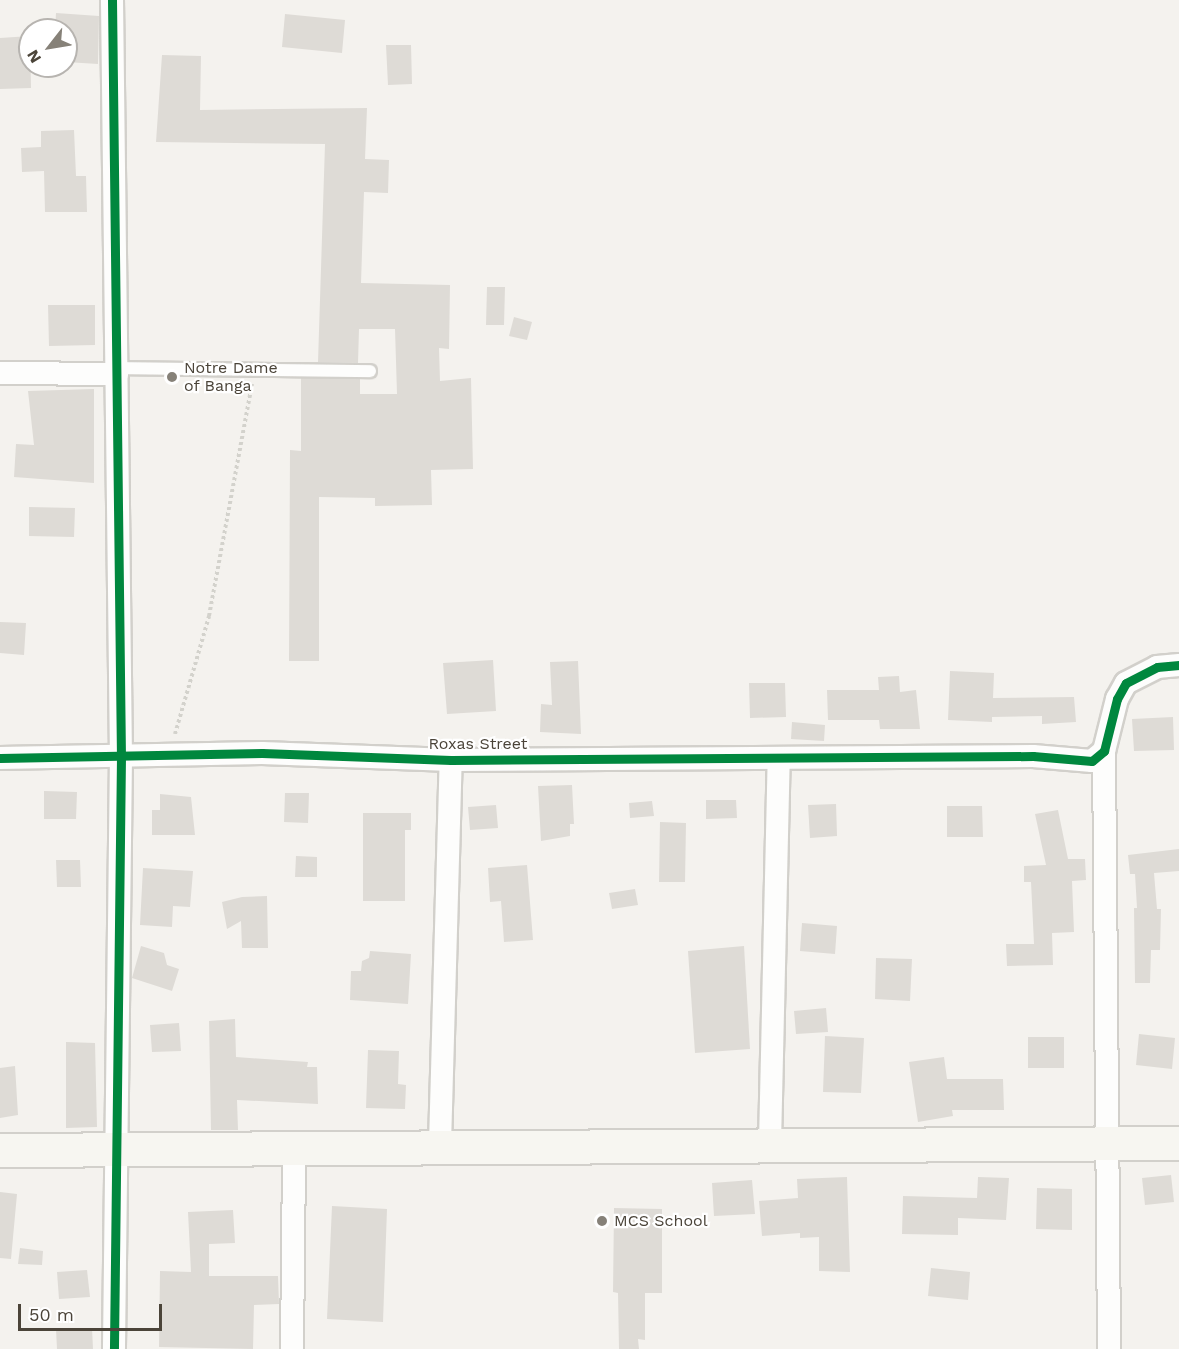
<!DOCTYPE html>
<html>
<head>
<meta charset="utf-8">
<style>
  body { margin:0 }
  #map { position:relative; width:1179px; height:1349px; overflow:hidden; background:#f4f2ee; font-family:"Work Sans",sans-serif }
  div>[style] { position:absolute }
  [style*='--x'] { left:calc(var(--x)*1px); top:calc(var(--y)*1px); width:calc(var(--w)*1px); rotate:calc(var(--a)*1deg) }
  .building>* { inset:0; background:#dedbd6 }
  .path>* { height:4px; margin-top:-2px; transform-origin:0; background:repeating-linear-gradient(90deg,#d3d2cc 0 3px,transparent 0 6px) }
  .roads { filter:drop-shadow(2px 0 #d2d0cb) drop-shadow(-2px 0 #d2d0cb) drop-shadow(0 2px #d2d0cb) drop-shadow(0 -2px #d2d0cb) }
  .lane>* { height:12px; margin:-6px; padding:0 6px; transform-origin:6px; border-radius:6px; background:#fdfdfc }
  .street>* { height:22px; margin:-11px; padding:0 11px; transform-origin:11px; border-radius:11px; background:#fdfdfc }
  .secondary>* { height:33px; margin:-16.5px; padding:0 16.5px; transform-origin:16.5px; border-radius:16.5px; background:#f7f6f1 }
  .cycleway>* { height:9px; margin:-4.5px; padding:0 4.5px; transform-origin:4.5px; border-radius:4.5px; background:#00873e }
  .dots>* { width:16px; height:16px; translate:-50% -50%; box-sizing:border-box; border:3px solid #fff; border-radius:50% }
  span { translate:-50% -50%; white-space:nowrap; text-align:center; line-height:1.15; -webkit-text-stroke:4.5px #fff; paint-order:stroke }
  .poi-label { font-size:16px; color:#4b4439 }
  .left { translate:0 -50%; text-align:left }
  .street-label { font-size:16px; color:#4b4439 }
  .north { position:absolute; left:18px; top:18px; width:60px; height:60px; box-sizing:border-box; background:#fff; border:2px solid #b7b4b0; border-radius:50%; rotate:239deg; font-size:16px; font-weight:700; line-height:24px; text-align:center; color:#4b4439 }
  .north::after { content:''; display:block; margin:auto; width:21px; height:27px; background:#868178; clip-path:polygon(50% 0,100% 100%,50% 72%,0 100%) }
  .scale { position:absolute; left:18px; top:1304px; width:144px; height:27px; box-sizing:border-box; border:3px solid #4b4439; border-top:0; padding-left:8px; font-size:18px; line-height:21px; white-space:nowrap; color:#4b4439; -webkit-text-stroke:4px #fff; paint-order:stroke }
</style>
</head>
<body>
<div id="map">
  <div class="building">
    <div style="clip-path:polygon(56px 13px,99px 16px,98px 64px,66px 62px,66px 30px,55px 30px)"></div>
    <div style="clip-path:polygon(285px 14px,345px 20px,342px 53px,282px 47px)"></div>
    <div style="clip-path:polygon(30px 36px,31px 88px,0 89px,0 38px)"></div>
    <div style="clip-path:polygon(386px 45px,411px 45px,412px 84px,388px 85px)"></div>
    <div style="clip-path:polygon(162px 55px,201px 56px,200px 110px,367px 108px,365px 159px,389px 160px,388px 193px,364px 192px,361px 283px,450px 285px,449px 349px,439px 348px,440px 381px,471px 378px,473px 469px,431px 470px,432px 505px,375px 506px,375px 498px,319px 497px,319px 661px,289px 661px,290px 450px,301px 451px,301px 378px,360px 379px,360px 394px,397px 394px,395px 329px,359px 329px,358px 363px,318px 362px,325px 144px,156px 142px)"></div>
    <div style="clip-path:polygon(74px 130px,76px 176px,86px 176px,87px 212px,45px 212px,44px 171px,22px 172px,21px 148px,41px 147px,41px 131px)"></div>
    <div style="clip-path:polygon(487px 287px,505px 287px,504px 325px,486px 325px)"></div>
    <div style="clip-path:polygon(48px 305px,95px 305px,95px 345px,49px 346px)"></div>
    <div style="clip-path:polygon(514px 317px,532px 322px,527px 340px,509px 336px)"></div>
    <div style="clip-path:polygon(94px 389px,94px 483px,14px 477px,16px 444px,34px 445px,28px 391px)"></div>
    <div style="clip-path:polygon(29px 507px,75px 508px,74px 537px,29px 536px)"></div>
    <div style="clip-path:polygon(0 622px,26px 623px,24px 655px,0 653px)"></div>
    <div style="clip-path:polygon(493px 660px,496px 711px,447px 714px,443px 663px)"></div>
    <div style="clip-path:polygon(578px 661px,581px 734px,540px 732px,541px 704px,552px 705px,550px 662px)"></div>
    <div style="clip-path:polygon(950px 671px,994px 673px,993px 698px,1074px 697px,1076px 722px,1042px 724px,1042px 716px,992px 717px,992px 722px,948px 720px)"></div>
    <div style="clip-path:polygon(899px 676px,900px 692px,916px 690px,920px 729px,880px 729px,879px 720px,828px 720px,827px 690px,879px 690px,878px 677px)"></div>
    <div style="clip-path:polygon(749px 683px,785px 683px,786px 717px,750px 718px)"></div>
    <div style="clip-path:polygon(1173px 717px,1174px 750px,1134px 751px,1132px 719px)"></div>
    <div style="clip-path:polygon(792px 722px,825px 725px,824px 741px,791px 739px)"></div>
    <div style="clip-path:polygon(572px 785px,574px 824px,570px 824px,570px 836px,541px 841px,538px 786px)"></div>
    <div style="clip-path:polygon(44px 791px,77px 792px,76px 819px,44px 819px)"></div>
    <div style="clip-path:polygon(285px 793px,309px 793px,308px 823px,284px 822px)"></div>
    <div style="clip-path:polygon(160px 794px,191px 797px,195px 835px,152px 835px,152px 810px,160px 810px)"></div>
    <div style="clip-path:polygon(706px 800px,736px 800px,737px 818px,706px 819px)"></div>
    <div style="clip-path:polygon(652px 801px,654px 816px,630px 818px,629px 803px)"></div>
    <div style="clip-path:polygon(836px 804px,837px 836px,810px 838px,808px 805px)"></div>
    <div style="clip-path:polygon(496px 805px,498px 828px,470px 830px,468px 807px)"></div>
    <div style="clip-path:polygon(947px 806px,982px 806px,983px 837px,947px 837px)"></div>
    <div style="clip-path:polygon(1058px 810px,1068px 859px,1085px 859px,1086px 880px,1072px 881px,1074px 932px,1052px 933px,1053px 965px,1007px 966px,1006px 944px,1034px 944px,1031px 882px,1024px 882px,1024px 866px,1046px 865px,1035px 814px)"></div>
    <div style="clip-path:polygon(363px 813px,411px 813px,411px 830px,405px 830px,405px 901px,363px 901px)"></div>
    <div style="clip-path:polygon(660px 822px,686px 823px,685px 882px,659px 882px)"></div>
    <div style="clip-path:polygon(1179px 849px,1179px 871px,1154px 873px,1157px 909px,1161px 909px,1160px 950px,1151px 950px,1150px 983px,1135px 983px,1134px 908px,1137px 908px,1135px 874px,1130px 874px,1128px 855px)"></div>
    <div style="clip-path:polygon(296px 856px,317px 857px,317px 877px,295px 877px)"></div>
    <div style="clip-path:polygon(56px 860px,80px 860px,81px 887px,57px 887px)"></div>
    <div style="clip-path:polygon(527px 865px,533px 940px,504px 942px,501px 901px,490px 902px,488px 868px)"></div>
    <div style="clip-path:polygon(143px 868px,193px 871px,190px 907px,173px 906px,172px 927px,140px 925px)"></div>
    <div style="clip-path:polygon(635px 889px,638px 905px,612px 909px,609px 893px)"></div>
    <div style="clip-path:polygon(267px 896px,268px 948px,242px 948px,241px 921px,227px 929px,222px 902px,242px 897px)"></div>
    <div style="clip-path:polygon(802px 923px,837px 926px,835px 954px,800px 951px)"></div>
    <div style="clip-path:polygon(141px 946px,164px 953px,167px 965px,179px 969px,172px 991px,132px 978px)"></div>
    <div style="clip-path:polygon(744px 946px,750px 1049px,695px 1053px,688px 951px)"></div>
    <div style="clip-path:polygon(370px 951px,411px 954px,408px 1004px,350px 1000px,351px 971px,361px 971px,362px 961px,369px 958px)"></div>
    <div style="clip-path:polygon(876px 958px,912px 959px,910px 1001px,875px 999px)"></div>
    <div style="clip-path:polygon(826px 1008px,828px 1032px,796px 1034px,794px 1011px)"></div>
    <div style="clip-path:polygon(235px 1019px,236px 1057px,308px 1062px,307px 1067px,317px 1067px,318px 1104px,237px 1100px,238px 1130px,211px 1130px,209px 1021px)"></div>
    <div style="clip-path:polygon(179px 1023px,181px 1051px,152px 1052px,150px 1025px)"></div>
    <div style="clip-path:polygon(1139px 1034px,1175px 1038px,1172px 1069px,1136px 1065px)"></div>
    <div style="clip-path:polygon(825px 1036px,864px 1038px,861px 1093px,823px 1092px)"></div>
    <div style="clip-path:polygon(1028px 1037px,1064px 1037px,1064px 1068px,1028px 1068px)"></div>
    <div style="clip-path:polygon(66px 1042px,95px 1043px,97px 1127px,66px 1128px)"></div>
    <div style="clip-path:polygon(368px 1050px,399px 1051px,398px 1084px,406px 1085px,405px 1109px,366px 1108px)"></div>
    <div style="clip-path:polygon(944px 1057px,947px 1079px,1003px 1079px,1004px 1110px,952px 1110px,953px 1116px,918px 1122px,909px 1062px)"></div>
    <div style="clip-path:polygon(15px 1066px,18px 1115px,0 1118px,0 1068px)"></div>
    <div style="clip-path:polygon(1171px 1175px,1174px 1202px,1145px 1205px,1142px 1178px)"></div>
    <div style="clip-path:polygon(847px 1177px,850px 1272px,819px 1271px,819px 1237px,800px 1238px,800px 1233px,762px 1236px,759px 1201px,798px 1198px,797px 1179px)"></div>
    <div style="clip-path:polygon(978px 1177px,1009px 1178px,1006px 1220px,958px 1218px,958px 1235px,902px 1234px,903px 1196px,977px 1198px)"></div>
    <div style="clip-path:polygon(752px 1180px,755px 1214px,714px 1216px,712px 1183px)"></div>
    <div style="clip-path:polygon(1037px 1188px,1072px 1189px,1072px 1230px,1036px 1229px)"></div>
    <div style="clip-path:polygon(0 1192px,17px 1194px,11px 1259px,0 1258px)"></div>
    <div style="clip-path:polygon(332px 1206px,387px 1209px,383px 1322px,327px 1319px)"></div>
    <div style="clip-path:polygon(614px 1208px,662px 1209px,662px 1293px,645px 1293px,645px 1340px,638px 1339px,639px 1349px,619px 1349px,618px 1293px,613px 1292px)"></div>
    <div style="clip-path:polygon(233px 1210px,235px 1243px,209px 1244px,209px 1276px,278px 1276px,279px 1304px,254px 1305px,253px 1349px,159px 1347px,160px 1271px,191px 1272px,188px 1212px)"></div>
    <div style="clip-path:polygon(20px 1248px,43px 1251px,42px 1265px,18px 1264px)"></div>
    <div style="clip-path:polygon(931px 1268px,970px 1272px,968px 1300px,928px 1296px)"></div>
    <div style="clip-path:polygon(87px 1270px,90px 1297px,59px 1299px,57px 1272px)"></div>
    <div style="clip-path:polygon(92px 1328px,93px 1349px,57px 1349px,56px 1329px)"></div>
  </div>
  <div class="path">
    <div style="--x:175;--y:734;--w:123;--a:-73.9"></div>
    <div style="--x:209;--y:616;--w:236;--a:-79.5"></div>
  </div>
  <div class="roads">
    <div class="lane">
      <div style="--x:117;--y:368;--w:253;--a:0.7"></div>
    </div>
    <div class="street">
      <div style="--x:112;--y:0;--w:756;--a:89.32"></div>
      <div style="--x:121;--y:756;--w:593;--a:90.68"></div>
      <div style="--x:0;--y:373;--w:117;--a:0.5"></div>
      <div style="--x:1104;--y:751;--w:598;--a:89.52"></div>
      <div style="--x:0;--y:758;--w:262;--a:-1.1"></div>
      <div style="--x:262;--y:753;--w:189;--a:2.1"></div>
      <div style="--x:451;--y:760;--w:582;--a:-0.39"></div>
      <div style="--x:1033;--y:756;--w:59;--a:4.8"></div>
      <div style="--x:1092;--y:761;--w:16;--a:-40"></div>
      <div style="--x:1104;--y:751;--w:54;--a:-76"></div>
      <div style="--x:1117;--y:699;--w:18;--a:-61"></div>
      <div style="--x:1126;--y:683;--w:35;--a:-27"></div>
      <div style="--x:1157;--y:667;--w:22;--a:-5"></div>
      <div style="--x:770;--y:1143;--w:384;--a:-88.7"></div>
      <div style="--x:440;--y:1144;--w:384;--a:-88.4"></div>
      <div style="--x:292;--y:1349;--w:203;--a:-89.4"></div>
    </div>
    <div class="secondary">
      <div style="--x:0;--y:1150;--w:1179;--a:-0.34"></div>
    </div>
  </div>
  <div class="cycleway">
    <div style="--x:112;--y:0;--w:756;--a:89.32"></div>
    <div style="--x:121;--y:756;--w:593;--a:90.68"></div>
    <div style="--x:0;--y:758;--w:262;--a:-1.1"></div>
    <div style="--x:262;--y:753;--w:189;--a:2.1"></div>
    <div style="--x:451;--y:760;--w:582;--a:-0.39"></div>
    <div style="--x:1033;--y:756;--w:59;--a:4.8"></div>
    <div style="--x:1092;--y:761;--w:16;--a:-40"></div>
    <div style="--x:1104;--y:751;--w:54;--a:-76"></div>
    <div style="--x:1117;--y:699;--w:18;--a:-61"></div>
    <div style="--x:1126;--y:683;--w:35;--a:-27"></div>
    <div style="--x:1157;--y:667;--w:22;--a:-5"></div>
  </div>
  <div class="dots">
    <div style="left:172px;top:377px;background:#868178"></div>
    <div style="left:602px;top:1221px;background:#868178"></div>
  </div>
  <div class="poi-label">
    <span class="left" style="left:184px;top:377px">Notre Dame<br>of Banga</span>
    <span class="left" style="left:614px;top:1221px">MCS School</span>
  </div>
  <div class="street-label">
    <span style="left:478px;top:744px">Roxas Street</span>
  </div>
  <div class="north">N</div>
  <div class="scale">50 m</div>
</div>
</body>
</html>
